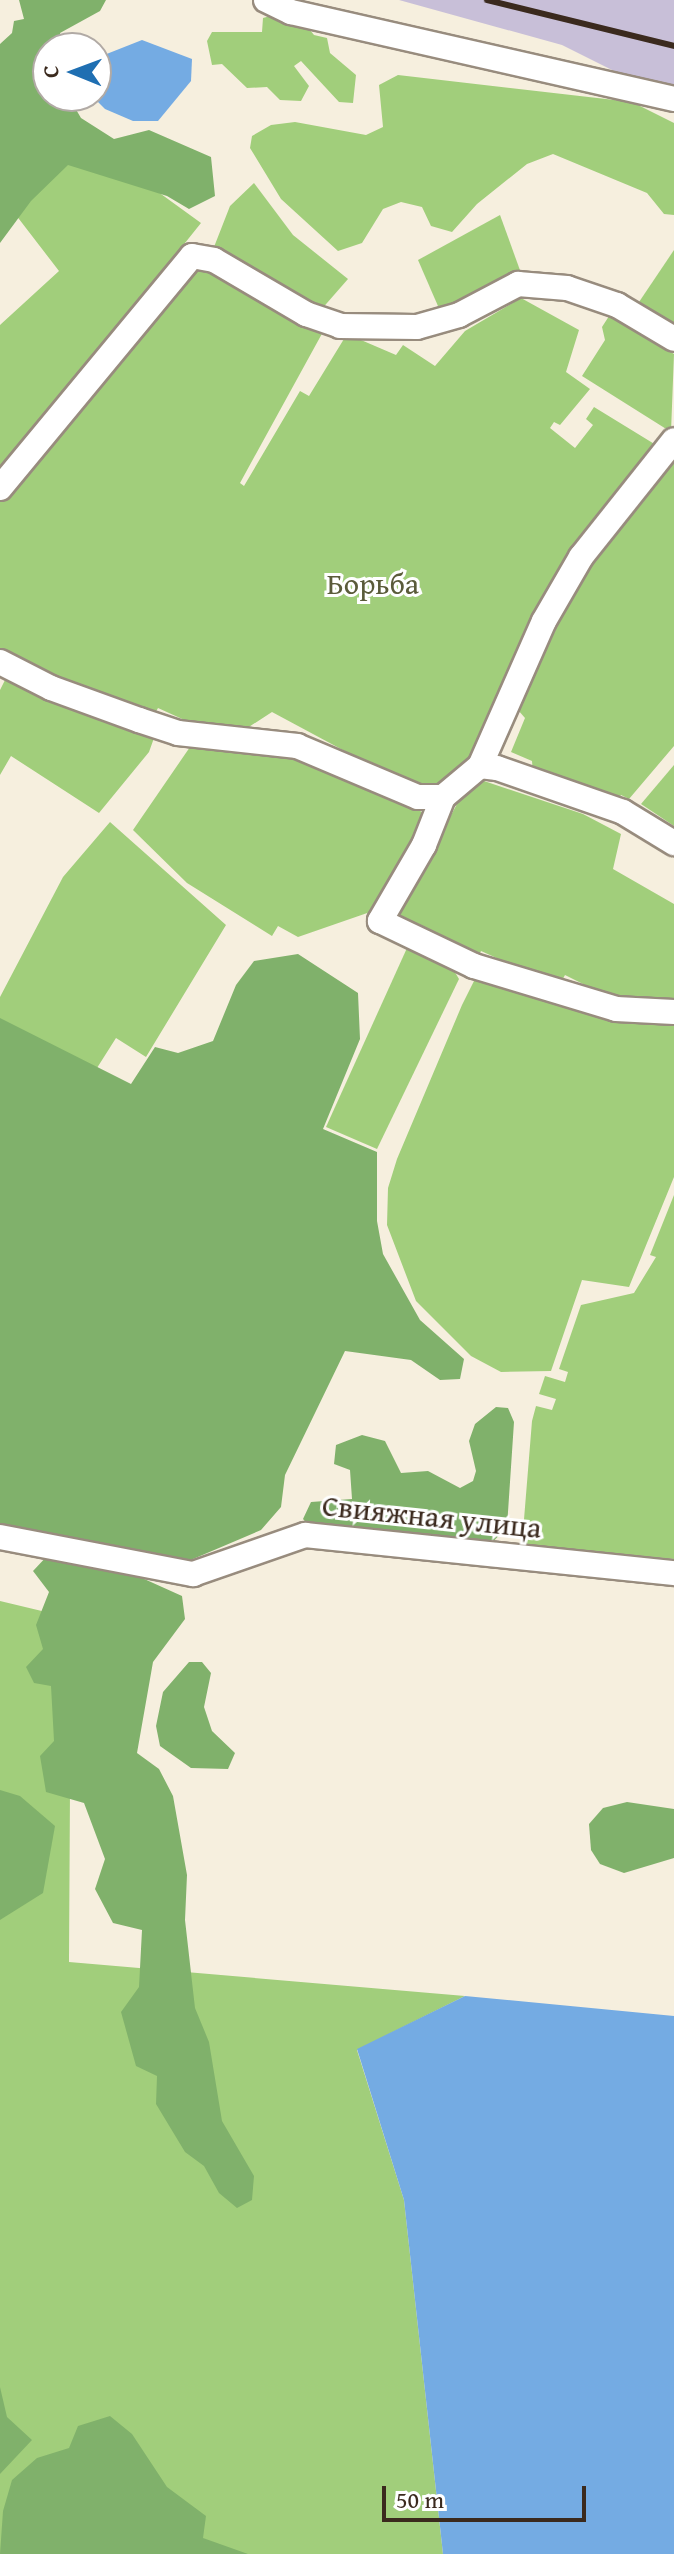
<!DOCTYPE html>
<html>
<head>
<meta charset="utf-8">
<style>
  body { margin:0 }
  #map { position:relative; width:674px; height:2554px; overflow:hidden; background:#f6efde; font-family:"Gentium Book Plus",serif }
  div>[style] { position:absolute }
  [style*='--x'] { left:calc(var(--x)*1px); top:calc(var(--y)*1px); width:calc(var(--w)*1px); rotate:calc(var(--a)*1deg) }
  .industrial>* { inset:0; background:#c8bfd8 }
  .green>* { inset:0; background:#a1ce7b }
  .forest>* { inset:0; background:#80b16b }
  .water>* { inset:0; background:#74abe3 }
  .roads { filter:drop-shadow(2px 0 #988c7e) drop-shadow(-2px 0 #988c7e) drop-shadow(0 2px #988c7e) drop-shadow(0 -2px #988c7e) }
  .minor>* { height:24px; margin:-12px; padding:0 12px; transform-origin:12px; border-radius:12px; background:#fff }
  .rail>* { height:6px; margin:-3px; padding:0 3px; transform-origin:3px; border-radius:3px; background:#3b2a1e }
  span { translate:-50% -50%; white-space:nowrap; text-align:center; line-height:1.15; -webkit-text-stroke:6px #fff; paint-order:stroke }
  .park-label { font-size:30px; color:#5a5b3a }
  .street-label { font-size:30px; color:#3b2a1e }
  .north { position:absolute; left:32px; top:32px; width:80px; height:80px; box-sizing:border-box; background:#fff; border:2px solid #b1aaa5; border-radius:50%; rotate:271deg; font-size:22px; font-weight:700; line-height:32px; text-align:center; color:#3b2a1e }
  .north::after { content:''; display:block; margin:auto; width:28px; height:36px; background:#1f6fb2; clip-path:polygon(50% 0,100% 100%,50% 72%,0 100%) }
  .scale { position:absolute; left:382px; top:2486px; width:204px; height:36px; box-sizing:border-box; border:4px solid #3b2a1e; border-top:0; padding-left:10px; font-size:24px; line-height:28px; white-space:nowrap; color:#3b2a1e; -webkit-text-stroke:6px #fff; paint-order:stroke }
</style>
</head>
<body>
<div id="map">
  <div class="industrial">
    <div style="clip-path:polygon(399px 0,674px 0,674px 101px,562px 45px)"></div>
  </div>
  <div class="green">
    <div style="clip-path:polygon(270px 16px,305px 24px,314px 35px,327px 38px,330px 53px,356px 75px,353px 103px,339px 102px,301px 61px,294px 66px,309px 86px,301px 101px,280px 100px,267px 87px,247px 88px,222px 64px,212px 65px,207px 41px,212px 32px,262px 32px,263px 18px)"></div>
    <div style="clip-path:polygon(398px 75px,632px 102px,674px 123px,674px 215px,664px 214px,647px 193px,553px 154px,527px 164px,477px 204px,452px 232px,431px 226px,422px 207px,401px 202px,383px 209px,362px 243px,338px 251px,281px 199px,250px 148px,252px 136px,271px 125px,295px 122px,366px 135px,383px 127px,379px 85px)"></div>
    <div style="clip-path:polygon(55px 144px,132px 173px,201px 223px,0 474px,0 325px,59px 271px,9px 206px)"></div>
    <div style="clip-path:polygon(254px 183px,293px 235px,348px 279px,320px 311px,222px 257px,214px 247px,230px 206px)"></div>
    <div style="clip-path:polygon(500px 215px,521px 273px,441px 313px,418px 260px)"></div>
    <div style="clip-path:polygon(674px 250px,674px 327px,637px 305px)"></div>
    <div style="clip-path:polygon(192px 268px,207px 269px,324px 330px,240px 483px,244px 486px,300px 391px,309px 396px,347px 334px,396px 355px,403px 345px,435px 366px,465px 331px,521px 298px,579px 330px,566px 372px,590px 389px,560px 425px,554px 422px,550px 428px,575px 448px,593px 425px,586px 419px,594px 407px,656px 445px,474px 756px,443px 788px,408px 785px,272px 712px,238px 734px,202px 728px,158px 708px,153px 717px,109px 703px,0 654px,0 500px)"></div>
    <div style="clip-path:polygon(611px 313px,674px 354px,671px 432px,582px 376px,605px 340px,602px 327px)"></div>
    <div style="clip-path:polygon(674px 454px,674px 746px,629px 799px,621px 795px,614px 805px,533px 774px,532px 761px,511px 752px,525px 718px,518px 710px,586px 565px)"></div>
    <div style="clip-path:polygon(7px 676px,154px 738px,149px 752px,99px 813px,11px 756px,0 775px,0 690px)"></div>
    <div style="clip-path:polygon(190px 747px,323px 763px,418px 807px,426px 820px,373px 911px,298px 937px,278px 926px,272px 936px,187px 883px,133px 830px)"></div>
    <div style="clip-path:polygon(674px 765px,674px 826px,641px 804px)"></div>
    <div style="clip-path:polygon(484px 781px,583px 814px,621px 834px,613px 869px,674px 904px,674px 1006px,607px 996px,565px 975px,559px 986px,481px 951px,476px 961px,393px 925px,458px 802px)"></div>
    <div style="clip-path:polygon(110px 822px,226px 925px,146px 1057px,116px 1038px,90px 1079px,0 1027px,0 997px,63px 877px)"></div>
    <div style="clip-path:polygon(407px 948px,453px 969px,459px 979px,377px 1149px,326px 1127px)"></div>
    <div style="clip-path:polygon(485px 974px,674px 1018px,674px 1177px,629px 1287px,582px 1280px,551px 1371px,501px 1372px,471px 1356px,416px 1301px,387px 1225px,388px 1188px,397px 1159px,462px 1005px,474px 981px)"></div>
    <div style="clip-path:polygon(674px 1195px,674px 1559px,522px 1544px,532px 1421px,536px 1406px,552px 1410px,556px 1399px,539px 1394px,545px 1376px,565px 1382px,568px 1372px,559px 1369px,581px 1305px,634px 1293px,656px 1257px,650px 1255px)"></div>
    <div style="clip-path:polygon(0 1601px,71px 1618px,69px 1962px,465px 1996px,357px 2050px,404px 2200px,443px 2554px,0 2554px)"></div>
  </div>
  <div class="forest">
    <div style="clip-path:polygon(19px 0,106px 0,100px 11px,60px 33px,63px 48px,48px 48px,48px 96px,68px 96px,81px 118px,114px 139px,149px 130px,211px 157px,215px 196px,189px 209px,167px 196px,68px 165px,31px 201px,0 243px,0 44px,12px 33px,14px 21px,24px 19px)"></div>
    <div style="clip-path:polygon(298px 954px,358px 993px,360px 1039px,323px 1129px,377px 1152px,377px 1221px,383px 1254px,420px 1320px,464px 1359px,460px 1379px,440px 1380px,411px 1360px,345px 1351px,285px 1475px,281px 1507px,261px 1530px,186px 1562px,0 1526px,0 1018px,131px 1084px,155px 1047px,178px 1053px,213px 1041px,236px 985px,254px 961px)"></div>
    <div style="clip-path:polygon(496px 1407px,508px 1408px,514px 1422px,507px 1527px,488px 1547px,312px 1529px,303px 1519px,311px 1502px,352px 1499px,350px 1470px,334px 1464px,336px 1445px,362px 1435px,385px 1441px,401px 1473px,428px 1471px,460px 1488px,473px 1481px,476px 1471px,469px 1441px,475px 1424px)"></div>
    <div style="clip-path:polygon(49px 1554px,142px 1578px,182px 1596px,185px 1619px,153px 1662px,137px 1753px,159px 1769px,173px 1796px,187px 1875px,185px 1920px,195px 2008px,209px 2042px,222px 2121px,254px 2176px,252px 2200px,237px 2208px,219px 2193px,204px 2166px,185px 2152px,156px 2104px,157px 2076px,136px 2066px,121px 2012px,139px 1987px,142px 1930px,113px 1923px,95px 1889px,105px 1859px,84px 1803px,46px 1792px,40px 1756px,54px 1741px,51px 1686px,34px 1683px,26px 1667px,43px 1649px,36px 1625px,49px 1592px,33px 1571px)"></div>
    <div style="clip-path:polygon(189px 1662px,202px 1662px,211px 1673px,204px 1707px,212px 1731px,235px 1753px,228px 1769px,191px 1768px,160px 1746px,156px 1726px,163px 1692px)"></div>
    <div style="clip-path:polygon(0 1790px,20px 1796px,55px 1826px,43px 1893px,0 1920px)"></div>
    <div style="clip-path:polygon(627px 1802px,674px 1809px,674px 1858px,624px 1873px,600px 1864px,591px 1850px,589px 1824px,603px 1808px)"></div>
    <div style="clip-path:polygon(0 2387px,7px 2417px,32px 2440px,0 2474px)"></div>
    <div style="clip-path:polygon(110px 2416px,132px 2434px,167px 2487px,206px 2516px,203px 2538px,248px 2554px,0 2554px,3px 2511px,12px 2480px,37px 2458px,69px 2448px,78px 2426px)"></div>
  </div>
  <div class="water">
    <div style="clip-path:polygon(142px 40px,192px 59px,191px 81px,158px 121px,133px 121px,105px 109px,92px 96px,99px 57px)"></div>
    <div style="clip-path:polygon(465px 1996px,674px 2016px,674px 2554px,443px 2554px,404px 2200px,357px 2049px)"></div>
  </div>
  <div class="roads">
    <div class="minor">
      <div style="--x:266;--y:0;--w:28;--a:26"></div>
      <div style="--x:291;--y:12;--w:393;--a:12.8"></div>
      <div style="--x:0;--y:488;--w:301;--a:-50.4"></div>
      <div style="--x:192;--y:256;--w:22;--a:10"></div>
      <div style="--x:214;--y:260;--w:107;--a:30.4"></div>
      <div style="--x:306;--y:314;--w:36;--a:19"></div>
      <div style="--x:340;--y:326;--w:77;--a:0.7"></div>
      <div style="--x:417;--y:327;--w:44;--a:-15.9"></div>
      <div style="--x:459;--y:315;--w:67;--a:-27.7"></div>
      <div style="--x:518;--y:284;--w:49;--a:4.7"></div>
      <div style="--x:567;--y:288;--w:53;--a:18.8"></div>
      <div style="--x:617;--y:305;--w:66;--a:30.8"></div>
      <div style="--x:0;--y:662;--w:57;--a:27"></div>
      <div style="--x:51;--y:688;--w:94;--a:20"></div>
      <div style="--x:139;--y:720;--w:41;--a:18.4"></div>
      <div style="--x:178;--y:733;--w:120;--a:6.2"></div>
      <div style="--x:297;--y:746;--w:131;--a:22.9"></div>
      <div style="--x:418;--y:797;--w:25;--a:0"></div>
      <div style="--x:443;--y:797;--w:48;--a:-40"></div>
      <div style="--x:480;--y:766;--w:17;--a:7"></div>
      <div style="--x:497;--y:768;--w:133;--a:19.2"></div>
      <div style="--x:623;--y:812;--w:60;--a:31.3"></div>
      <div style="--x:480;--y:766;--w:158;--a:-66.2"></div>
      <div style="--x:544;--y:621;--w:74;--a:-60"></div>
      <div style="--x:581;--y:557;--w:149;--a:-51.5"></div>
      <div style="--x:443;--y:797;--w:52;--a:111.6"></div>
      <div style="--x:424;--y:845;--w:88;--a:120.1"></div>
      <div style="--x:380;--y:921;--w:104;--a:25.6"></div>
      <div style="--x:474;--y:966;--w:148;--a:16.8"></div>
      <div style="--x:616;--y:1009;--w:58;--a:3"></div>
      <div style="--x:0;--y:1537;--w:197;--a:10.9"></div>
      <div style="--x:193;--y:1574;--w:119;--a:-19.2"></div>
      <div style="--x:305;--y:1535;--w:371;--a:5.9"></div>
    </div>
  </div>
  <div class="rail">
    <div style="--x:487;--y:0;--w:193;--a:13.8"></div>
  </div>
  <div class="park-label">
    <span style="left:373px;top:583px">Борьба</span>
  </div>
  <div class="street-label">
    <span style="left:432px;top:1516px;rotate:6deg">Свияжная улица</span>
  </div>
  <div class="north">С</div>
  <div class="scale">50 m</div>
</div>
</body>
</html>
